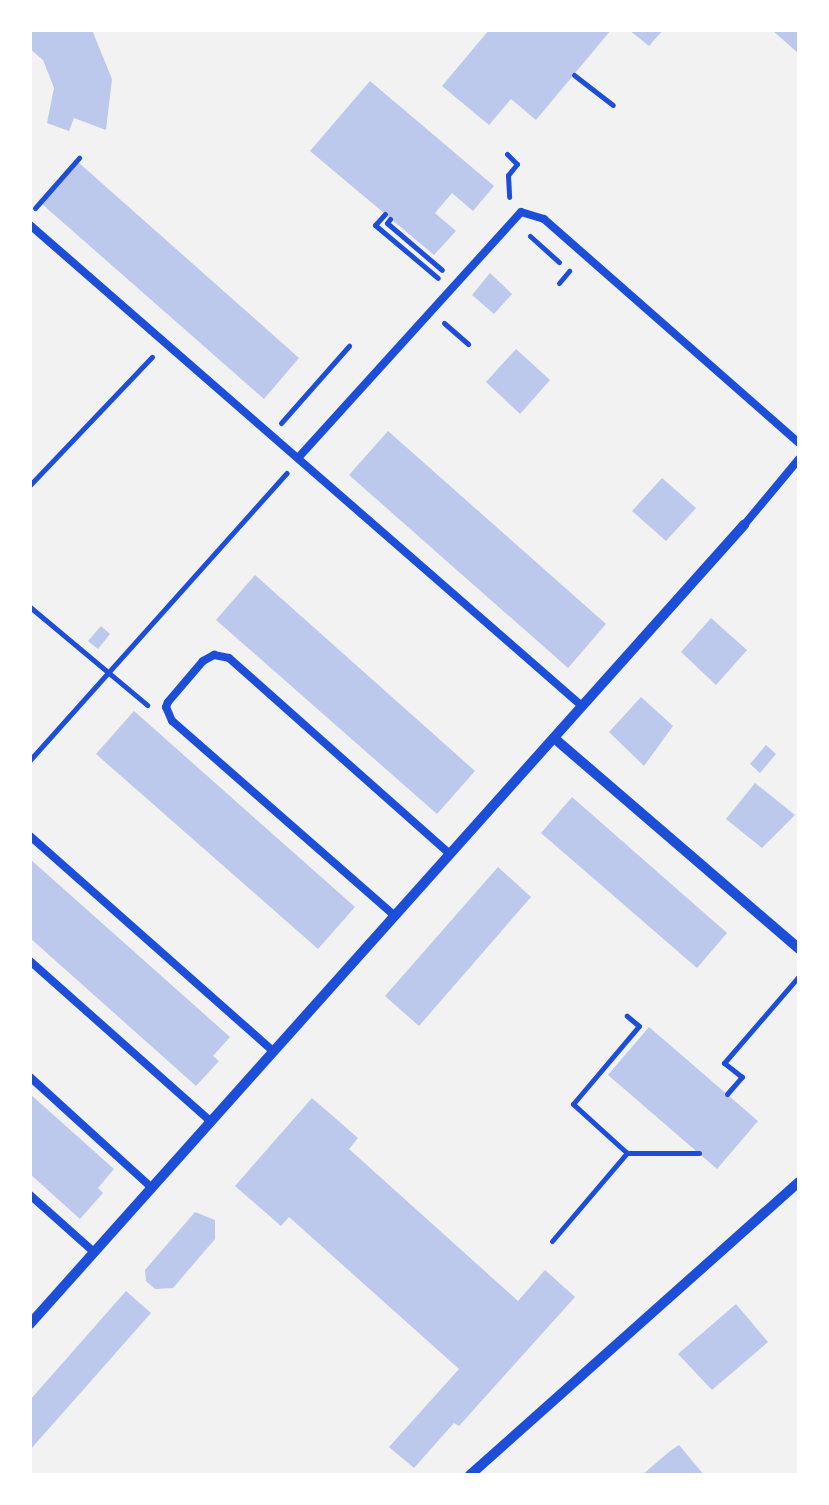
<!DOCTYPE html>
<html>
<head>
<meta charset="utf-8">
<style>
  body { margin:0 }
  #map { position:relative; width:829px; height:1505px; overflow:hidden; background:#f2f2f2; font-family:Arial,sans-serif }
  div>[style] { position:absolute }
  [style*='--x'] { left:calc(var(--x)*1px); top:calc(var(--y)*1px); width:calc(var(--w)*1px); rotate:calc(var(--a)*1deg) }
  .building>* { inset:0; background:#bdc9ec }
  .path>* { height:5px; margin:-2.5px; padding:0 2.5px; transform-origin:2.5px; border-radius:2.5px; background:#1d4ed8 }
  .service>* { height:8px; margin:-4px; padding:0 4px; transform-origin:4px; border-radius:4px; background:#1d4ed8 }
  .minor>* { height:10px; margin:-5px; padding:0 5px; transform-origin:5px; border-radius:5px; background:#1d4ed8 }
  span { translate:-50% -50%; white-space:nowrap; text-align:center; line-height:1.15; -webkit-text-stroke:8px #fff; paint-order:stroke }
  .frame { position:absolute; inset:0; border:32px solid #fff; pointer-events:none }
</style>
</head>
<body>
<div id="map">
  <div class="building">
    <div style="clip-path:polygon(30px 30px,92px 30px,112px 79px,106px 130px,74px 118px,69px 131px,47px 123px,54px 88px,43px 60px,30px 49px)"></div>
    <div style="clip-path:polygon(489px 30px,611px 30px,536px 120px,511px 99px,489px 125px,442px 86px)"></div>
    <div style="clip-path:polygon(629px 30px,663px 30px,649px 46px)"></div>
    <div style="clip-path:polygon(772px 30px,799px 30px,799px 54px)"></div>
    <div style="clip-path:polygon(370px 81px,494px 186px,473px 211px,452px 193px,435px 213px,456px 231px,434px 255px,310px 151px)"></div>
    <div style="clip-path:polygon(78px 162px,299px 358px,264px 399px,42px 204px)"></div>
    <div style="clip-path:polygon(490px 273px,512px 294px,494px 314px,472px 295px)"></div>
    <div style="clip-path:polygon(516px 349px,550px 380px,520px 414px,486px 382px)"></div>
    <div style="clip-path:polygon(388px 431px,606px 624px,568px 668px,349px 475px)"></div>
    <div style="clip-path:polygon(662px 478px,696px 508px,666px 541px,632px 511px)"></div>
    <div style="clip-path:polygon(255px 575px,475px 771px,437px 814px,216px 620px)"></div>
    <div style="clip-path:polygon(711px 618px,747px 650px,716px 685px,681px 652px)"></div>
    <div style="clip-path:polygon(101px 626px,110px 634px,98px 649px,88px 641px)"></div>
    <div style="clip-path:polygon(641px 697px,673px 726px,644px 766px,609px 732px)"></div>
    <div style="clip-path:polygon(134px 711px,355px 907px,318px 949px,96px 754px)"></div>
    <div style="clip-path:polygon(766px 745px,776px 754px,760px 773px,750px 764px)"></div>
    <div style="clip-path:polygon(755px 783px,795px 815px,762px 848px,726px 819px)"></div>
    <div style="clip-path:polygon(572px 797px,727px 933px,697px 968px,541px 833px)"></div>
    <div style="clip-path:polygon(30px 859px,230px 1037px,213px 1056px,219px 1061px,196px 1086px,30px 938px)"></div>
    <div style="clip-path:polygon(498px 867px,531px 897px,419px 1026px,385px 996px)"></div>
    <div style="clip-path:polygon(649px 1027px,758px 1121px,717px 1169px,608px 1075px)"></div>
    <div style="clip-path:polygon(30px 1094px,114px 1169px,98px 1188px,103px 1193px,80px 1219px,30px 1174px)"></div>
    <div style="clip-path:polygon(312px 1098px,358px 1138px,349px 1149px,518px 1301px,545px 1270px,575px 1297px,459px 1426px,454px 1423px,414px 1468px,389px 1447px,459px 1369px,289px 1217px,281px 1226px,235px 1186px)"></div>
    <div style="clip-path:polygon(195px 1212px,215px 1220px,215px 1239px,173px 1288px,155px 1289px,146px 1281px,145px 1270px)"></div>
    <div style="clip-path:polygon(126px 1291px,151px 1313px,30px 1450px,30px 1400px)"></div>
    <div style="clip-path:polygon(736px 1304px,768px 1342px,712px 1390px,678px 1354px)"></div>
    <div style="clip-path:polygon(679px 1445px,704px 1475px,642px 1475px,670px 1451px)"></div>
  </div>
  <div class="path">
    <div style="--x:574;--y:75;--w:49;--a:37.6"></div>
    <div style="--x:507;--y:154;--w:14;--a:45"></div>
    <div style="--x:517;--y:164;--w:14;--a:129"></div>
    <div style="--x:508;--y:175;--w:22;--a:87"></div>
    <div style="--x:35;--y:208;--w:67;--a:-48.7"></div>
    <div style="--x:385;--y:214;--w:15;--a:132"></div>
    <div style="--x:375;--y:225;--w:82;--a:40.1"></div>
    <div style="--x:390;--y:219;--w:5;--a:127"></div>
    <div style="--x:387;--y:223;--w:72;--a:40.5"></div>
    <div style="--x:530;--y:236;--w:39;--a:42"></div>
    <div style="--x:559;--y:283;--w:16;--a:-50"></div>
    <div style="--x:444;--y:323;--w:32;--a:41"></div>
    <div style="--x:281;--y:423;--w:103;--a:-48.6"></div>
    <div style="--x:30;--y:485;--w:177;--a:-46.4"></div>
    <div style="--x:30;--y:607;--w:153;--a:39.9"></div>
    <div style="--x:30;--y:760;--w:385;--a:-48.2"></div>
    <div style="--x:727;--y:1094;--w:23;--a:-49"></div>
    <div style="--x:742;--y:1077;--w:23;--a:-142"></div>
    <div style="--x:724;--y:1063;--w:115;--a:-49.2"></div>
    <div style="--x:627;--y:1153;--w:72;--a:0"></div>
    <div style="--x:552;--y:1241;--w:116;--a:-49.6"></div>
    <div style="--x:627;--y:1153;--w:73;--a:-137.8"></div>
    <div style="--x:573;--y:1104;--w:102;--a:-49.8"></div>
    <div style="--x:639;--y:1026;--w:16;--a:-140"></div>
  </div>
  <div class="service">
    <div style="--x:30;--y:225;--w:732;--a:41.07"></div>
    <div style="--x:298;--y:458;--w:332;--a:-47.8"></div>
    <div style="--x:521;--y:212;--w:24;--a:17"></div>
    <div style="--x:544;--y:219;--w:339;--a:41.3"></div>
    <div style="--x:744;--y:525;--w:86;--a:-50.2"></div>
    <div style="--x:30;--y:836;--w:324;--a:41.5"></div>
    <div style="--x:395;--y:916;--w:296;--a:-138.8"></div>
    <div style="--x:172;--y:721;--w:15;--a:-113"></div>
    <div style="--x:166;--y:707;--w:5;--a:-68"></div>
    <div style="--x:168;--y:702;--w:54;--a:-49.5"></div>
    <div style="--x:203;--y:661;--w:13;--a:-29"></div>
    <div style="--x:214;--y:655;--w:15;--a:11"></div>
    <div style="--x:229;--y:658;--w:295;--a:41.6"></div>
    <div style="--x:30;--y:961;--w:241;--a:41.6"></div>
    <div style="--x:30;--y:1077;--w:164;--a:42.3"></div>
    <div style="--x:30;--y:1195;--w:86;--a:41.7"></div>
  </div>
  <div class="minor">
    <div style="--x:554;--y:738;--w:323;--a:40.7"></div>
    <div style="--x:30;--y:1324;--w:1072;--a:-48.22"></div>
    <div style="--x:470;--y:1475;--w:441;--a:-41.7"></div>
  </div>
  <div class="frame"></div>
</div>
</body>
</html>
